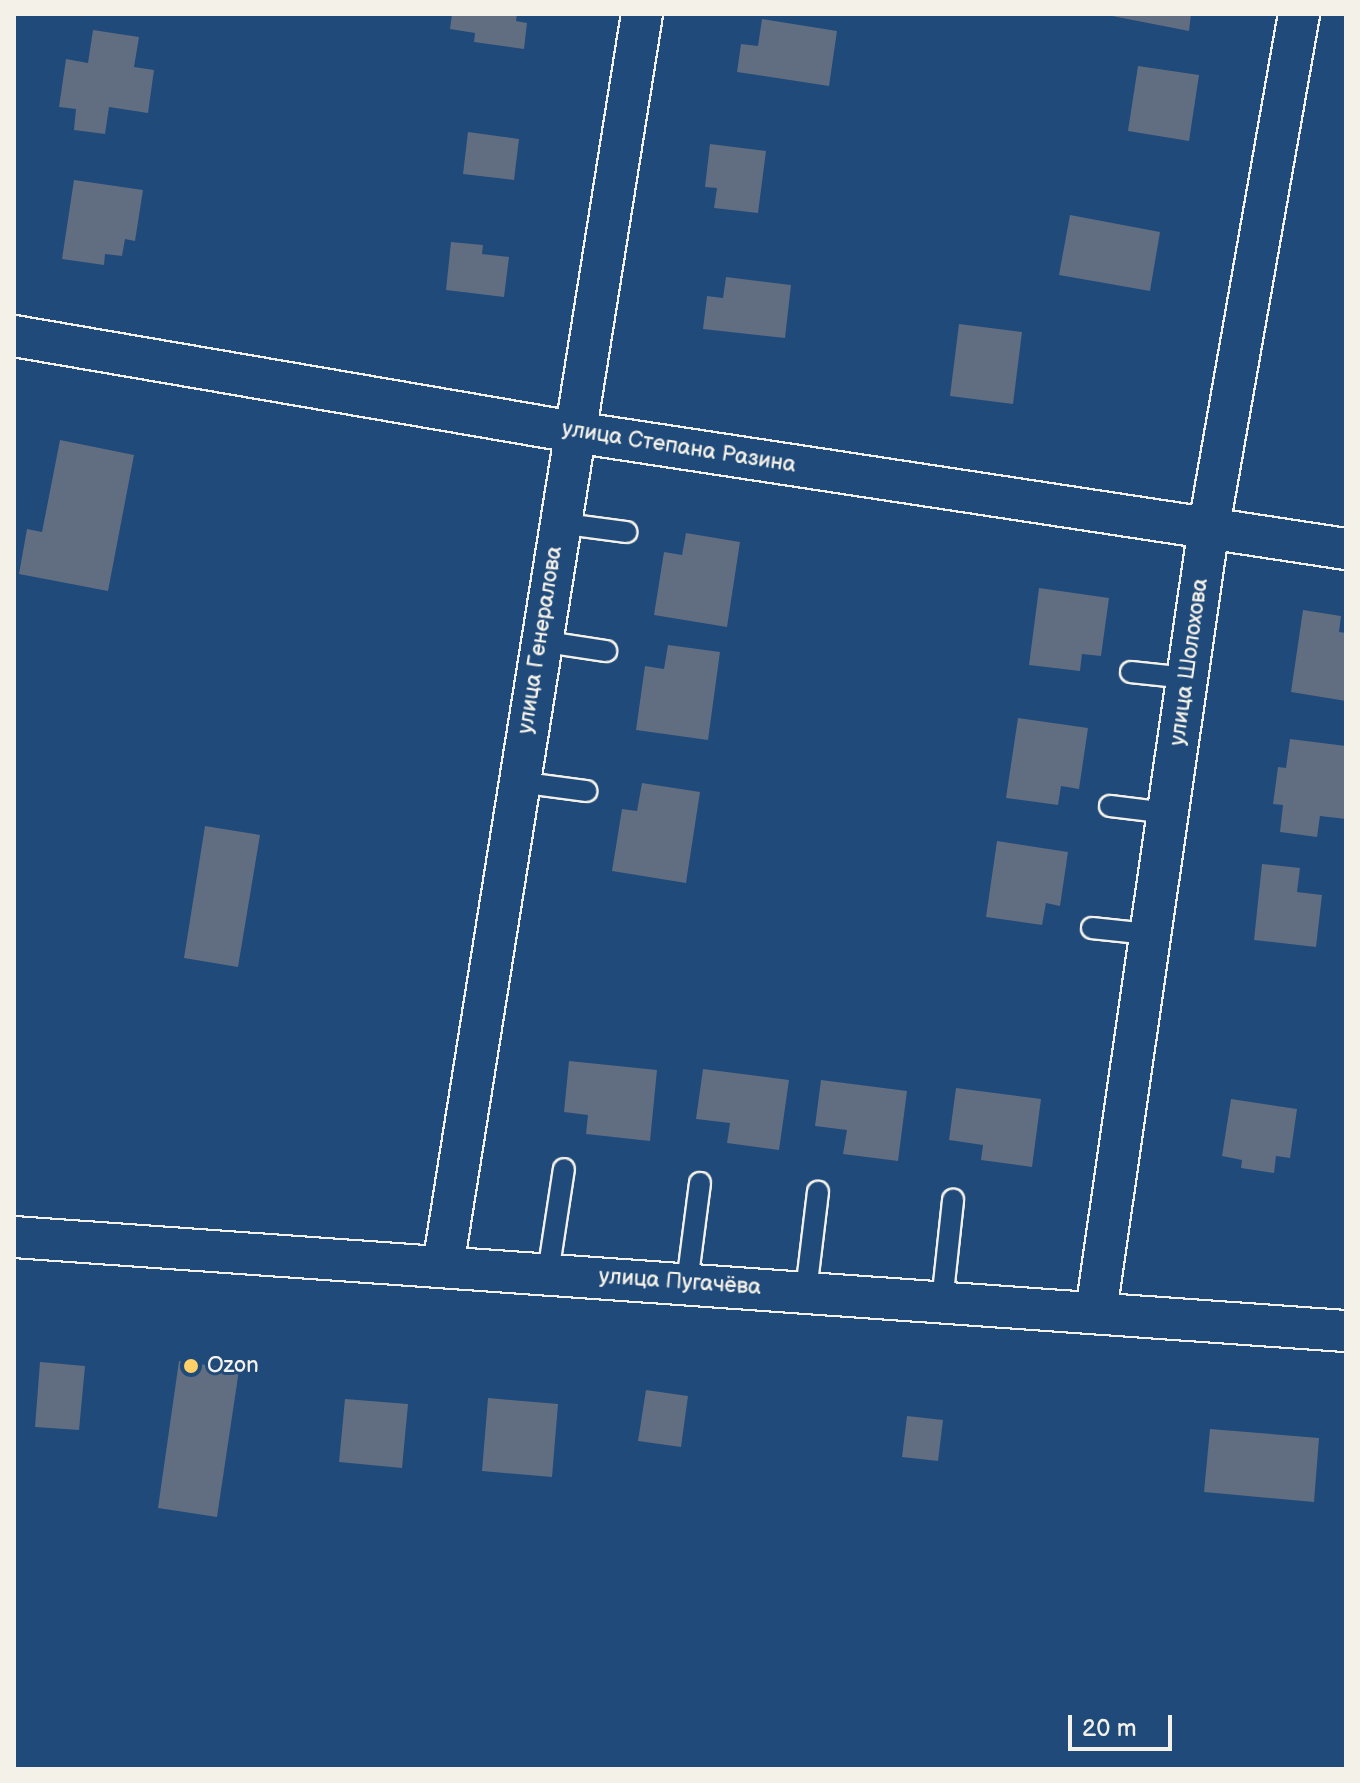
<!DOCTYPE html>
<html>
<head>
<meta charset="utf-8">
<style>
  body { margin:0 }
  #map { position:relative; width:1360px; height:1783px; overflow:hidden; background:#1f4a7a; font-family:"Balsamiq Sans",sans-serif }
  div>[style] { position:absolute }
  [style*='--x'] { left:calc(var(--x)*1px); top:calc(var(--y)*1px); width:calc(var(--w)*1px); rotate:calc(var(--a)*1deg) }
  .building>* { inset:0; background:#616d80 }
  .roads { filter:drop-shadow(2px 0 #f4f1e8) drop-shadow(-2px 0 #f4f1e8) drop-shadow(0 2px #f4f1e8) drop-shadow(0 -2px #f4f1e8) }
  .lane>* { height:20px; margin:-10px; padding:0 10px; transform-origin:10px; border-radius:10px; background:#1f4a7a }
  .street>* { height:40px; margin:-20px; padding:0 20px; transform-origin:20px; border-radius:20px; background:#1f4a7a }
  .dots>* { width:22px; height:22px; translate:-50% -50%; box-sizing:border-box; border:4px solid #1f4a7a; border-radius:50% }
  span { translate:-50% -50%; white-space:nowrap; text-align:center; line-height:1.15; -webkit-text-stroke:6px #1f4a7a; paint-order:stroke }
  .street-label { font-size:22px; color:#f4f1e8 }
  .poi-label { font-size:22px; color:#f4f1e8 }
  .left { translate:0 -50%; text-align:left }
  .frame { position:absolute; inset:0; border:16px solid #f4f1e8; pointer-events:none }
  .scale { position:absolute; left:1068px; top:1715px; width:104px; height:36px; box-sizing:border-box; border:4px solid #f4f1e8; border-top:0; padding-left:10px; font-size:24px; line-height:28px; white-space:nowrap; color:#f4f1e8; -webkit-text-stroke:6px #1f4a7a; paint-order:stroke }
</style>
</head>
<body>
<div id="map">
  <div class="building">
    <div style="clip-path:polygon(452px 14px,517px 14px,516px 21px,527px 23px,524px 49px,474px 42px,475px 33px,450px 29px)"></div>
    <div style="clip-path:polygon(1102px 14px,1191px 14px,1189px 31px)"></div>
    <div style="clip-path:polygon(762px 19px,837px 31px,829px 86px,737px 72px,741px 44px,758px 46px)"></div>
    <div style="clip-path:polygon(93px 30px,139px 37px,134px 67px,154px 70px,148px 113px,109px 107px,105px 134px,74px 130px,76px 109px,59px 107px,66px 59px,88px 63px)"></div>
    <div style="clip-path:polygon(1138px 66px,1199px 75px,1189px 141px,1128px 131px)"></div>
    <div style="clip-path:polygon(468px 132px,519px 139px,514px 180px,463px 174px)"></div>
    <div style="clip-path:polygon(710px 144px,766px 151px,758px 213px,714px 208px,717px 188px,705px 187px)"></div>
    <div style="clip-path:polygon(74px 180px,143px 190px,135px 241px,125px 239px,122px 256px,105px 254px,104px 265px,62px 259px)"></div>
    <div style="clip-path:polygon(1070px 215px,1160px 232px,1150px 291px,1059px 275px)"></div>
    <div style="clip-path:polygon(451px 242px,483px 245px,482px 254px,509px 257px,504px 297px,446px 290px)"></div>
    <div style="clip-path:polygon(726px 277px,791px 285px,785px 338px,703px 329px,707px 296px,723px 298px)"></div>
    <div style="clip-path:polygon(959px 324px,1022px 332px,1013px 404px,950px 396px)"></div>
    <div style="clip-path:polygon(60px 440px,134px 455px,108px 591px,19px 574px,27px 529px,42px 532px)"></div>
    <div style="clip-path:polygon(686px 533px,740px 542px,727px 627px,654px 615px,664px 552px,682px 555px)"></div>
    <div style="clip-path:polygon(1039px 588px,1109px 598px,1101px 656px,1082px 654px,1080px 671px,1029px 665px)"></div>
    <div style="clip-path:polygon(1303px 610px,1341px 616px,1339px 632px,1346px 633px,1346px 701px,1291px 692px)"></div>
    <div style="clip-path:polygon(668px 645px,720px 652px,708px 740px,636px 730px,645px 666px,664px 669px)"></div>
    <div style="clip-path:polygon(1018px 718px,1088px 728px,1079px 789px,1061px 786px,1058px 805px,1006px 798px)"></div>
    <div style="clip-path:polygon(1290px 739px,1346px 746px,1346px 819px,1320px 816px,1317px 837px,1280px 832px,1283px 805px,1273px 804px,1278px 767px,1286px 768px)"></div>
    <div style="clip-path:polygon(642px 783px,700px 792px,686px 883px,612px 871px,622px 809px,637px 811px)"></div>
    <div style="clip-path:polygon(205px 826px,260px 835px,238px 967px,184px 958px)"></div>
    <div style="clip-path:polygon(997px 841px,1068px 852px,1060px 906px,1046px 903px,1042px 925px,986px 917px)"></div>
    <div style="clip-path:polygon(1262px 864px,1300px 868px,1297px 892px,1322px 895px,1316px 947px,1254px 940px)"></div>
    <div style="clip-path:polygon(569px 1061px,657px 1070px,650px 1141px,586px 1134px,588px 1115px,564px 1112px)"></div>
    <div style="clip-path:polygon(703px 1069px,789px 1080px,779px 1150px,727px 1143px,730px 1123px,696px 1119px)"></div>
    <div style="clip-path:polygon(821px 1080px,907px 1091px,898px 1161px,843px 1154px,847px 1130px,815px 1126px)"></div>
    <div style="clip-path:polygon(956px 1088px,1041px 1099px,1032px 1167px,981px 1160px,983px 1145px,949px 1140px)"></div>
    <div style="clip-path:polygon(1231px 1099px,1297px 1109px,1290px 1158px,1276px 1156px,1274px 1173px,1241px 1168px,1242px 1160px,1222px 1156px)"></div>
    <div style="clip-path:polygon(179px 1361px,239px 1370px,217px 1517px,158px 1508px)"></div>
    <div style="clip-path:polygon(40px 1362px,85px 1366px,79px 1430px,35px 1427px)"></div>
    <div style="clip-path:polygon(646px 1390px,688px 1396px,681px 1447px,638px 1441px)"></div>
    <div style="clip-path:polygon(488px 1398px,558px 1404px,552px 1477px,482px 1471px)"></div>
    <div style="clip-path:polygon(345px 1399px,408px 1404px,402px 1468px,339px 1462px)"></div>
    <div style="clip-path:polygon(907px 1416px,943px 1420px,938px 1461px,902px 1457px)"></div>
    <div style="clip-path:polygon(1210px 1429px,1319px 1438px,1314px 1502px,1204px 1492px)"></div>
  </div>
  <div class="roads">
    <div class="lane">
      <div style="--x:558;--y:523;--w:69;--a:7.5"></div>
      <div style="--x:540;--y:641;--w:67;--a:8.6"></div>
      <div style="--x:1131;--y:672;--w:56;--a:6.1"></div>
      <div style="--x:518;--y:782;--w:69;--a:7.5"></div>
      <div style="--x:1110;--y:806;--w:57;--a:7"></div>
      <div style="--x:1092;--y:928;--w:56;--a:6.1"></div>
      <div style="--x:548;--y:1273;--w:105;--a:-81.3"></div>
      <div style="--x:687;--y:1283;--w:101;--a:-82.6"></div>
      <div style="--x:806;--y:1291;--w:100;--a:-83.1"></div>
      <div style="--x:942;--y:1302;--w:103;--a:-83.8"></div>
    </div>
    <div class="street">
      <div style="--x:14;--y:336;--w:568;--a:9.73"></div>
      <div style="--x:574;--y:432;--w:781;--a:8.62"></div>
      <div style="--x:14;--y:1237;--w:1335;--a:4.04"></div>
      <div style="--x:443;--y:1266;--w:1268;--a:-80.97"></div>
      <div style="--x:1096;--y:1312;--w:794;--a:-81.82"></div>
      <div style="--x:1209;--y:526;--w:520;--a:-80.03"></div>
    </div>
  </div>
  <div class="dots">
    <div style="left:191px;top:1366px;background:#ffd166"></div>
  </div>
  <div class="street-label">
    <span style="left:679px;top:447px;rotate:9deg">улица Степана Разина</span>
    <span style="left:540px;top:640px;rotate:-81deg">улица Генералова</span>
    <span style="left:1189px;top:662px;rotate:-82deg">улица Шолохова</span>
    <span style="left:680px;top:1282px;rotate:4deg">улица Пугачёва</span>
  </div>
  <div class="poi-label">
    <span class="left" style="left:207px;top:1366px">Ozon</span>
  </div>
  <div class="frame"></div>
  <div class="scale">20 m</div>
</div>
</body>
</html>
